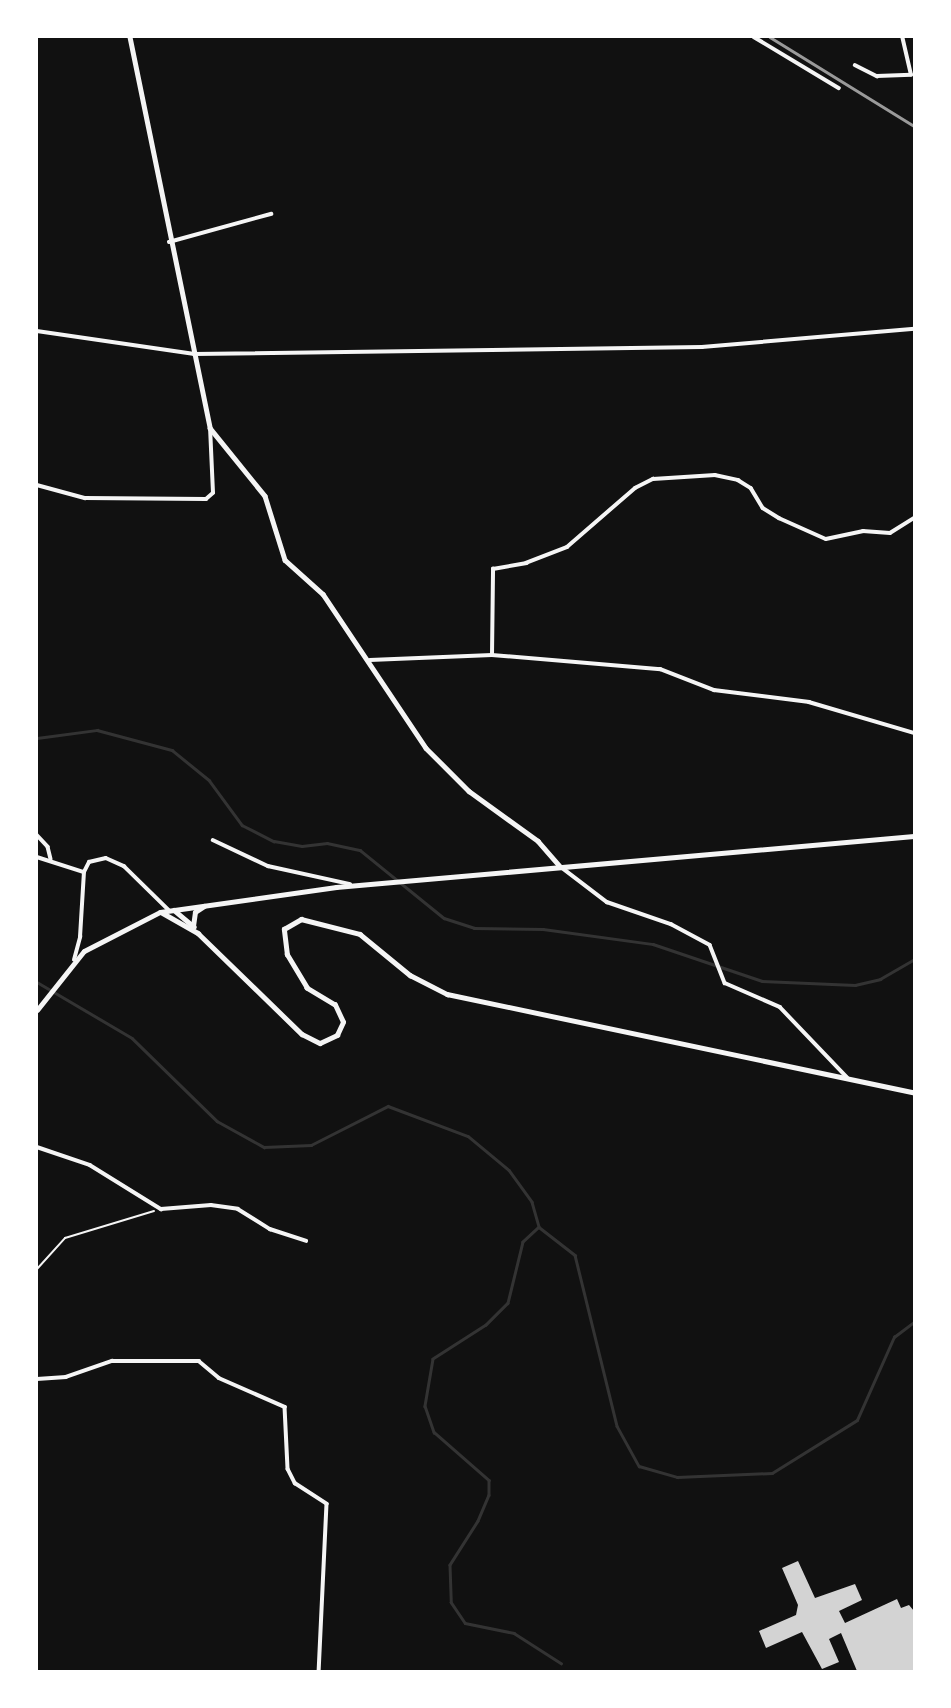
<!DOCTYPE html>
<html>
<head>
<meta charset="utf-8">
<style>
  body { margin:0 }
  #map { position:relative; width:951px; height:1708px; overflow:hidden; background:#111; font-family:Helvetica,sans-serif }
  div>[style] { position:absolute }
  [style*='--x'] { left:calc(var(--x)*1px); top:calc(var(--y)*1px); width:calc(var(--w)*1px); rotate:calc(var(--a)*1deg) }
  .stream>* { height:2.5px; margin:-1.25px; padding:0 1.25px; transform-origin:1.25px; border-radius:1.25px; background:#333 }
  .building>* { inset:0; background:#d3d3d3 }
  .path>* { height:2px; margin:-1px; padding:0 1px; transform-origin:1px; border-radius:1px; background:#f5f5f5 }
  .minor>* { height:3.5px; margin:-1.75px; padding:0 1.75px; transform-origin:1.75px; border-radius:1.75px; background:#f5f5f5 }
  .tertiary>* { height:4.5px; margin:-2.25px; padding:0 2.25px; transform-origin:2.25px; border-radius:2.25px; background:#f5f5f5 }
  .secondary>* { height:5px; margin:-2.5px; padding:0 2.5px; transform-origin:2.5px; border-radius:2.5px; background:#f5f5f5 }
  .rail>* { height:2.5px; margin:-1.25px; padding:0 1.25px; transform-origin:1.25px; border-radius:1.25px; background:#9a9a9a }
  span { translate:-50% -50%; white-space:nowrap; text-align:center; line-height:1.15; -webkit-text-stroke:5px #fff; paint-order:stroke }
  .frame { position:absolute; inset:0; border:38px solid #fff; pointer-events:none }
</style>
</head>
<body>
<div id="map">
  <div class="stream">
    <div style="--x:37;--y:738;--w:61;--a:-7.6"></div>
    <div style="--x:97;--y:730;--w:78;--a:14.9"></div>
    <div style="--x:172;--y:750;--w:48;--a:39"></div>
    <div style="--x:209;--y:780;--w:56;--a:53.7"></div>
    <div style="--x:242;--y:825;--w:36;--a:27"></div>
    <div style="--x:274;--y:841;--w:28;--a:10"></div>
    <div style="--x:302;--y:846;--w:25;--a:-7"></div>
    <div style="--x:327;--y:843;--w:34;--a:12"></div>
    <div style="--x:360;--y:850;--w:108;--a:39"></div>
    <div style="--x:444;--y:918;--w:32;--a:18"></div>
    <div style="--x:474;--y:928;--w:69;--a:0.8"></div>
    <div style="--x:543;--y:929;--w:111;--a:7.8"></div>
    <div style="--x:653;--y:944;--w:115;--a:18.7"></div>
    <div style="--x:762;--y:981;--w:93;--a:2.5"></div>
    <div style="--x:855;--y:985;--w:26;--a:-13"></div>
    <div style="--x:880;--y:979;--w:39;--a:-30"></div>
    <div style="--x:37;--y:982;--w:110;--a:30.5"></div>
    <div style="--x:132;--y:1038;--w:119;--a:44.3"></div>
    <div style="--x:217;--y:1121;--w:54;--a:29"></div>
    <div style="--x:264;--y:1147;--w:47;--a:-2.4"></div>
    <div style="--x:311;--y:1145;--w:86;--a:-26.9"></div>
    <div style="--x:388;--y:1106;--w:85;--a:20.6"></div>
    <div style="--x:468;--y:1136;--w:53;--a:39.7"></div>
    <div style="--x:509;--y:1170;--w:39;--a:54"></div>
    <div style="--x:532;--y:1202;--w:26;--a:74"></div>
    <div style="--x:539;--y:1227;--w:46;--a:37.9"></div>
    <div style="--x:575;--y:1255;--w:176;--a:76.2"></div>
    <div style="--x:617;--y:1426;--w:46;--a:61.2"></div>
    <div style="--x:639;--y:1466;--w:40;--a:16"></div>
    <div style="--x:677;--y:1477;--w:95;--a:-2.4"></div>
    <div style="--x:772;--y:1473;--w:100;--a:-31.9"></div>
    <div style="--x:857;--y:1420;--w:91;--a:-66"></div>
    <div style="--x:894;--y:1337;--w:25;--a:-37"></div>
    <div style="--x:539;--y:1227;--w:22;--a:137"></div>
    <div style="--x:523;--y:1242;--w:63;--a:103.8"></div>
    <div style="--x:508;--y:1303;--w:31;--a:135"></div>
    <div style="--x:486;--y:1325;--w:63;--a:147.3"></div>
    <div style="--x:433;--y:1359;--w:48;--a:99.7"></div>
    <div style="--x:425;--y:1406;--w:28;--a:71"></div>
    <div style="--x:434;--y:1432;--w:73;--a:41.1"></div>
    <div style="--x:489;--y:1480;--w:15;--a:90"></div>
    <div style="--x:489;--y:1495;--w:28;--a:113"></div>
    <div style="--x:478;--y:1521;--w:52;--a:122.5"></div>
    <div style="--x:450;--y:1565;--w:37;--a:88"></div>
    <div style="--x:451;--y:1602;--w:25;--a:56"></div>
    <div style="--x:465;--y:1623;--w:50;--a:11.5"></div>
    <div style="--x:514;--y:1633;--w:56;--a:32.6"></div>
  </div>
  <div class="building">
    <div style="clip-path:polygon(798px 1561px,815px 1598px,855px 1584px,862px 1600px,839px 1611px,845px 1623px,897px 1599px,901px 1608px,909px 1605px,914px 1611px,914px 1671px,857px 1671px,841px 1633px,829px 1639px,839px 1662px,822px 1669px,802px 1632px,766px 1648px,759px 1631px,796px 1615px,798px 1605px,782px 1568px)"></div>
  </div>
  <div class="path">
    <div style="--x:37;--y:1269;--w:42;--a:-47.9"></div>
    <div style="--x:65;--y:1238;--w:93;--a:-16.9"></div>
  </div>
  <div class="minor">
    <div style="--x:754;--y:37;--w:99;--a:31"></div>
    <div style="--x:855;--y:65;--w:25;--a:27"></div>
    <div style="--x:877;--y:76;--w:34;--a:-2"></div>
    <div style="--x:911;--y:75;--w:39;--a:-103"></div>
    <div style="--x:169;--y:242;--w:106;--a:-15.4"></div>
    <div style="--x:37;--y:331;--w:159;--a:8.3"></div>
    <div style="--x:194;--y:354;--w:508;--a:-0.79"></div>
    <div style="--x:702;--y:347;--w:213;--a:-4.9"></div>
    <div style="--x:37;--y:485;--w:50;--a:15.2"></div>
    <div style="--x:85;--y:498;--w:121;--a:0.5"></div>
    <div style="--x:206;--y:499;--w:9;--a:-41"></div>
    <div style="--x:213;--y:493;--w:65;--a:-92.6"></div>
    <div style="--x:492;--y:655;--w:86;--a:-89.3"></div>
    <div style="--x:493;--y:569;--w:34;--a:-10"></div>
    <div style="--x:526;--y:563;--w:44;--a:-21.3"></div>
    <div style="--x:567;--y:547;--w:90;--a:-40.9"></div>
    <div style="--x:635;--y:488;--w:20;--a:-27"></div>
    <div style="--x:653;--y:479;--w:62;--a:-3.7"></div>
    <div style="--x:715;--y:475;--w:24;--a:12"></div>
    <div style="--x:738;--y:480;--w:15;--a:32"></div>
    <div style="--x:751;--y:488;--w:23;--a:59"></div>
    <div style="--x:763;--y:508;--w:19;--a:32"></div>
    <div style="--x:779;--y:518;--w:51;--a:24.1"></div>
    <div style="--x:826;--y:539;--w:38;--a:-12"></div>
    <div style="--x:863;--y:531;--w:27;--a:4"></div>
    <div style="--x:890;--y:533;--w:28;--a:-32"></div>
    <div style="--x:370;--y:660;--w:122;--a:-2.3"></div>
    <div style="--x:492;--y:655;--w:169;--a:4.8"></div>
    <div style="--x:660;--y:669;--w:58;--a:21.3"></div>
    <div style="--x:714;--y:690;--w:96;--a:7.2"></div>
    <div style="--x:809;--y:702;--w:109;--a:16.4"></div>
    <div style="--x:37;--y:835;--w:16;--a:47"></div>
    <div style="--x:48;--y:847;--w:12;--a:76"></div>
    <div style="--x:213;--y:840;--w:61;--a:25.3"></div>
    <div style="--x:268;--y:866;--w:84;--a:12.4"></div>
    <div style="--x:37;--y:857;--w:49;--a:17.7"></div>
    <div style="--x:561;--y:867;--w:58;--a:37.3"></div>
    <div style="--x:607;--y:902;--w:68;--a:19"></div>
    <div style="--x:671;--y:924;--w:44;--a:28.3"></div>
    <div style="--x:710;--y:945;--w:41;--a:68.5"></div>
    <div style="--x:725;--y:983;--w:60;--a:23.6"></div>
    <div style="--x:780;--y:1007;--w:97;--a:46.3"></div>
    <div style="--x:74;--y:960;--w:24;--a:-75"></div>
    <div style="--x:80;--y:937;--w:65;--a:-86.5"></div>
    <div style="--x:84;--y:872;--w:11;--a:-63"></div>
    <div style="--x:89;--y:862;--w:17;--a:-13"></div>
    <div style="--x:106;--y:858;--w:20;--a:24"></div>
    <div style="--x:124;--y:866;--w:63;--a:44.4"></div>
    <div style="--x:37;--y:1147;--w:56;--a:18.8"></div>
    <div style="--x:90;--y:1165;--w:84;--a:31.8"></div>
    <div style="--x:161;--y:1209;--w:50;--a:-4.6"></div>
    <div style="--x:211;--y:1205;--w:27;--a:8"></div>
    <div style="--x:238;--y:1209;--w:38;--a:32"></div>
    <div style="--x:270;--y:1229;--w:38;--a:18"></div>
    <div style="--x:37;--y:1379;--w:29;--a:-4"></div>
    <div style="--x:66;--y:1377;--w:49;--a:-19.2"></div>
    <div style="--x:112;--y:1361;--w:87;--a:0"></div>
    <div style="--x:199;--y:1361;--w:26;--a:40"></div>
    <div style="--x:219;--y:1378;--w:72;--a:23.7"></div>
    <div style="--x:285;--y:1407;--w:62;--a:87.2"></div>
    <div style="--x:288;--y:1469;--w:16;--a:63"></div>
    <div style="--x:295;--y:1483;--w:38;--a:33"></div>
    <div style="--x:327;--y:1504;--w:167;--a:92.7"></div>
  </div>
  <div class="tertiary">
    <div style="--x:130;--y:37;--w:399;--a:78.4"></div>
    <div style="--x:210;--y:428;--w:87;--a:51"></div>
    <div style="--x:265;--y:496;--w:67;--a:72.6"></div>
    <div style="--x:285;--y:560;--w:51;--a:41.8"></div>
    <div style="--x:323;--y:594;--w:185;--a:56.2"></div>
    <div style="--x:426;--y:748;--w:61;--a:45"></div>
    <div style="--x:469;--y:791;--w:85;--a:35.9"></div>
    <div style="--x:538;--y:841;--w:33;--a:49"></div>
    <div style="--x:174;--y:910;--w:26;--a:40"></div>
    <div style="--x:161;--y:912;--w:43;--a:29.6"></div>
    <div style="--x:198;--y:933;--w:145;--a:44.2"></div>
    <div style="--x:302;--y:1034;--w:20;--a:27"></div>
    <div style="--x:320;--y:1043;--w:19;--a:-25"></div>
    <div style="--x:337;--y:1035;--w:14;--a:-65"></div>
    <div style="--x:343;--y:1022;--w:19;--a:-115"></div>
    <div style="--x:335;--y:1005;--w:33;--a:-149"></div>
    <div style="--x:307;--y:988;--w:39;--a:-121"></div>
    <div style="--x:287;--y:955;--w:26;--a:-97"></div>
    <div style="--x:284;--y:929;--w:20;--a:-30"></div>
    <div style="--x:301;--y:919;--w:61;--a:14.3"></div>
    <div style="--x:360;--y:934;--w:65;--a:39.4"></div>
    <div style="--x:410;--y:975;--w:42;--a:27.2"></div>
    <div style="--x:447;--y:994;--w:477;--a:11.9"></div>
  </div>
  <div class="secondary">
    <div style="--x:193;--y:926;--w:14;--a:-82"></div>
    <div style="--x:195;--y:912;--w:11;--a:-34"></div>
    <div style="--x:37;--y:1010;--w:75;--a:-51.5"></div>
    <div style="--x:84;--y:951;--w:85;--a:-27.2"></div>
    <div style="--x:160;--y:912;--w:178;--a:-8.1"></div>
    <div style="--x:336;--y:887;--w:580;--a:-5.04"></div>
  </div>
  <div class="rail">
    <div style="--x:770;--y:37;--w:169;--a:31.7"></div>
  </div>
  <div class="frame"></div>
</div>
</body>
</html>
